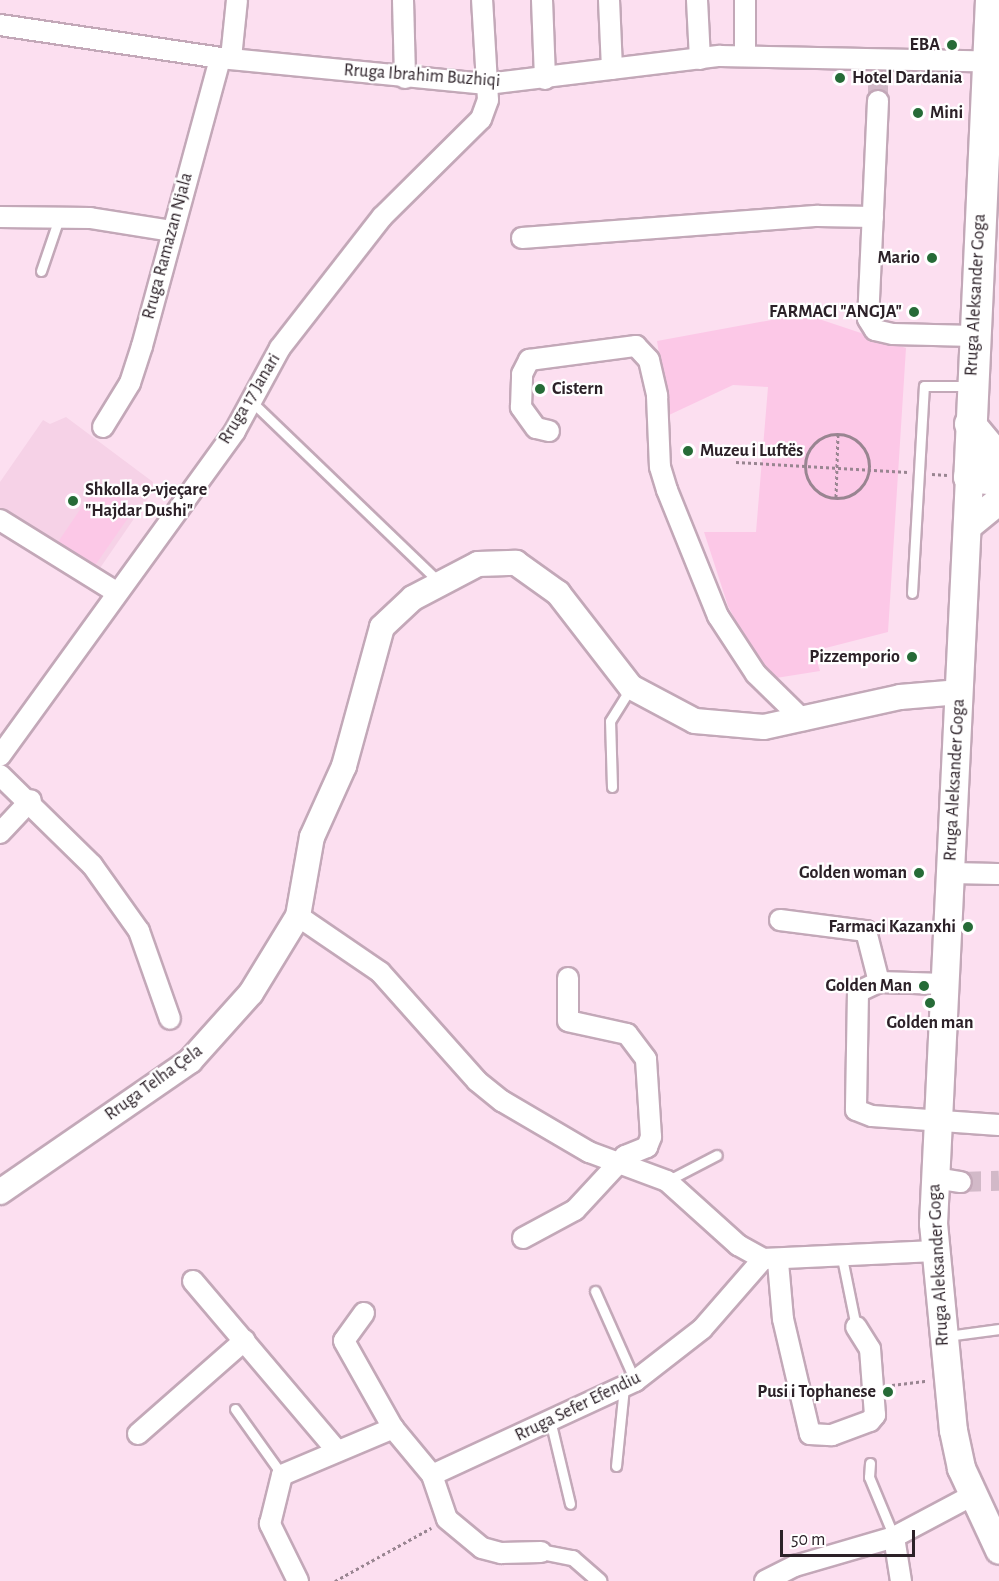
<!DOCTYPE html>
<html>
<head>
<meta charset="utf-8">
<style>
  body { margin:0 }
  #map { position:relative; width:999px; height:1581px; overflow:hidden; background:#fcdff0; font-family:"Alegreya Sans",sans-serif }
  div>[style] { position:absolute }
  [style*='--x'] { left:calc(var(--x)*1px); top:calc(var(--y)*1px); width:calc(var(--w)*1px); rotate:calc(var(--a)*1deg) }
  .built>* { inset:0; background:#f6d2e7 }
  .green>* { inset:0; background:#fcc8e7 }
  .minor-tunnel>* { height:20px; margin-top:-10px; transform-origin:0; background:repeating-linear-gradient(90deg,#d2b9c8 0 20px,transparent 0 30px) }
  .path>* { height:3px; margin-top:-1.5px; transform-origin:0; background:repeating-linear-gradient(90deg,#998591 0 3px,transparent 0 6px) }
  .path>.ring { margin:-1.5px; padding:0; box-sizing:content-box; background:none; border:3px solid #998591; border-radius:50% }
  .roads { filter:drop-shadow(2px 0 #c3a8b8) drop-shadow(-2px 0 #c3a8b8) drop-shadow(0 2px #c3a8b8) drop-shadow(0 -2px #c3a8b8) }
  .service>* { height:9px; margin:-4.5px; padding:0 4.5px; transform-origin:4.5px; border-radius:4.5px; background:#fff }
  .pedestrian>* { height:14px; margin:-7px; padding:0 7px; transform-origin:7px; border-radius:7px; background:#fff }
  .minor>* { height:20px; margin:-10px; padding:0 10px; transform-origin:10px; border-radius:10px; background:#fff }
  .tertiary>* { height:24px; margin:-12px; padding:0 12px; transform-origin:12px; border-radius:12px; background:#fff }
  .secondary>* { height:27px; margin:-13.5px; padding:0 13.5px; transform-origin:13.5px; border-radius:13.5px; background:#fff }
  .primary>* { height:30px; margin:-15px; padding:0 15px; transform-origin:15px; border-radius:15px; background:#fff }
  .dots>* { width:16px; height:16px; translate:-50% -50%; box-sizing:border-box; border:3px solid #fff; border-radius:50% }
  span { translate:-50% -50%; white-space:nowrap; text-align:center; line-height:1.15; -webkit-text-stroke:4.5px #fff; paint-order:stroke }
  .poi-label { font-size:18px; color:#2c2128; font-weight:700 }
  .right { translate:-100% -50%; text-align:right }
  .left { translate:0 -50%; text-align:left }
  .street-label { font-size:18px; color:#2c2128 }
  .scale { position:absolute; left:780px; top:1530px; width:135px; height:27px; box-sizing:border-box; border:3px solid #2c2128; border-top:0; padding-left:8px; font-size:18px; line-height:21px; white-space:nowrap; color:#2c2128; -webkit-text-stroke:4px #fff; paint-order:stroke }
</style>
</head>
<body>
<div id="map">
  <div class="built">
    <div style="clip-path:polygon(66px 417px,153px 482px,153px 491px,98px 571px,0 511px,0 482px,43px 420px,50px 424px)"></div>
  </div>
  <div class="green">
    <div style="clip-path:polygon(804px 314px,906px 348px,888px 632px,814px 651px,820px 671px,776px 678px,756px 660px,728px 606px,704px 532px,756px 532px,768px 387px,733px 385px,669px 415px,657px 341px)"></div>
    <div style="clip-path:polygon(98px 483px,135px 508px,94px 567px,58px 542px)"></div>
  </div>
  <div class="minor-tunnel">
    <div style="--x:878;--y:101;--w:32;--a:-90"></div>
    <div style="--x:961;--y:1182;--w:38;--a:-2"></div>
  </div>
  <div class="path">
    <div class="ring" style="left:805px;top:434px;width:61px;height:61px"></div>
    <div style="--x:736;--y:462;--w:172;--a:3.3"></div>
    <div style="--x:932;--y:474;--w:15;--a:4"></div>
    <div style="--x:836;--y:497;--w:64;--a:-88.2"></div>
    <div style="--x:892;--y:1385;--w:35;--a:-7"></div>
    <div style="--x:335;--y:1581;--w:110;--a:-28.9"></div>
  </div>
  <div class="roads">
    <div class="service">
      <div style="--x:41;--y:271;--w:56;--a:-71.2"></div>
      <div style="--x:251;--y:401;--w:262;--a:43.9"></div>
      <div style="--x:912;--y:593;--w:207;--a:-86.7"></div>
      <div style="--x:924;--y:386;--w:45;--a:0"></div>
      <div style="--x:612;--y:787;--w:66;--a:-91.7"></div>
      <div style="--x:610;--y:721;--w:40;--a:-58"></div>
      <div style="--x:667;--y:1181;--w:56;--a:-27.5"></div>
      <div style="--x:842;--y:1258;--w:70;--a:78.5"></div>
      <div style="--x:595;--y:1291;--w:98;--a:66"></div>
      <div style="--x:947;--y:1336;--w:52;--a:-7.7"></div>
      <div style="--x:235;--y:1409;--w:81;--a:54.5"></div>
      <div style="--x:551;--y:1424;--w:82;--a:76.6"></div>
      <div style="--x:870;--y:1463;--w:14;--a:94"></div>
      <div style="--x:869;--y:1477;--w:65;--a:67.4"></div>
      <div style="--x:616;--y:1466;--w:79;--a:-84.2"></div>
    </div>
    <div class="pedestrian">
      <div style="--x:541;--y:1552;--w:33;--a:11"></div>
      <div style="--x:573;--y:1558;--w:35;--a:41"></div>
    </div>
    <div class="minor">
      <div style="--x:403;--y:0;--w:78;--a:88.5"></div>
      <div style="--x:542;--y:0;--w:79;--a:87.8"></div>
      <div style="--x:609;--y:0;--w:69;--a:87.5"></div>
      <div style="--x:697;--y:0;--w:59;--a:87.1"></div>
      <div style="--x:745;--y:0;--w:56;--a:90"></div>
      <div style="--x:0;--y:25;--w:222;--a:8.5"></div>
      <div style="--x:220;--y:58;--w:268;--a:5.6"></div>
      <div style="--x:487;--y:84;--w:235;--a:-6.9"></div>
      <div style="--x:720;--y:56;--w:279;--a:1.2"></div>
      <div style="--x:231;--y:58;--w:58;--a:-84.1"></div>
      <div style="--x:878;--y:101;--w:218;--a:92.6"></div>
      <div style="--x:868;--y:319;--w:13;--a:58"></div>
      <div style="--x:875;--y:330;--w:18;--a:13"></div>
      <div style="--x:893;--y:334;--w:81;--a:1.4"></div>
      <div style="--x:0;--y:217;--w:90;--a:0.6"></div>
      <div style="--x:90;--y:218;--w:82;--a:9.1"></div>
      <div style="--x:522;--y:238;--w:297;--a:-4.3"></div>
      <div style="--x:818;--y:216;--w:55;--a:1"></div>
      <div style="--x:103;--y:427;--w:52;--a:-58.5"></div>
      <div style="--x:130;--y:383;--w:39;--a:-72"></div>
      <div style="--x:142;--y:346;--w:298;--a:-74.8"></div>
      <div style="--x:549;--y:431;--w:13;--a:-167"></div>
      <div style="--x:536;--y:428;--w:26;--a:-126"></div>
      <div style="--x:521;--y:407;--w:33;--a:-88"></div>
      <div style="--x:522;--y:374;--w:16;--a:-63"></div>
      <div style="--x:529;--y:360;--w:108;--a:-7.5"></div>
      <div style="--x:636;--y:346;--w:19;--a:47"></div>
      <div style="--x:649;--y:360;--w:37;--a:77"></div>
      <div style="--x:657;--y:396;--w:71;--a:87.6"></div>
      <div style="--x:660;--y:467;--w:24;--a:73"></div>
      <div style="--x:667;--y:490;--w:136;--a:68"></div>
      <div style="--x:718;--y:616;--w:69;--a:56.8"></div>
      <div style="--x:756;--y:674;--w:66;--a:44.4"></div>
      <div style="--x:0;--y:520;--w:137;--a:31.8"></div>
      <div style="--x:0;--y:756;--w:401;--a:-54.1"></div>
      <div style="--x:235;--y:431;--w:94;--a:-61.5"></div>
      <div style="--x:280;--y:348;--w:166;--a:-52.1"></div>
      <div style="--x:382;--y:217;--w:139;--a:-44.7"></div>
      <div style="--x:481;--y:119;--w:20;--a:-70"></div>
      <div style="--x:488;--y:100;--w:100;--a:-93.4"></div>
      <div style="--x:0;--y:775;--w:129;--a:44.4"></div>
      <div style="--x:92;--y:865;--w:81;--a:54.5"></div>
      <div style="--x:139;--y:931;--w:93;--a:70.6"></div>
      <div style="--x:0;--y:833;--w:45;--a:-46.8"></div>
      <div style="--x:950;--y:873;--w:49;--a:1.2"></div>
      <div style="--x:298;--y:916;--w:99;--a:34.3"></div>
      <div style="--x:380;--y:972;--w:146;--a:48.3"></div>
      <div style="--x:477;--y:1081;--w:32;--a:39"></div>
      <div style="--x:502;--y:1101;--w:101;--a:30.4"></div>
      <div style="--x:589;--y:1152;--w:83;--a:20.4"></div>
      <div style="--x:667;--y:1181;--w:96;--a:42"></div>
      <div style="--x:738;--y:1245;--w:29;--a:29"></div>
      <div style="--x:763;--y:1259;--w:172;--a:-2.7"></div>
      <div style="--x:780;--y:920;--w:87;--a:7.3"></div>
      <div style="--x:866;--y:931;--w:53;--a:75.7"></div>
      <div style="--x:945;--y:984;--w:66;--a:-178.3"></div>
      <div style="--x:879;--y:982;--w:23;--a:155"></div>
      <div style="--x:858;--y:992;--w:118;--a:91"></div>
      <div style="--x:856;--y:1110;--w:17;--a:21"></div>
      <div style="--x:872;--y:1116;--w:127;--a:4.1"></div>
      <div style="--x:935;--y:1178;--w:26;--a:9"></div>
      <div style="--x:523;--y:1238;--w:59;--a:-28.3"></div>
      <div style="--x:575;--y:1210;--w:74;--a:-47.2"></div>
      <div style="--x:625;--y:1156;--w:24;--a:-22"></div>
      <div style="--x:647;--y:1147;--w:11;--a:-68"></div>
      <div style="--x:651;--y:1137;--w:78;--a:-93.7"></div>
      <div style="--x:646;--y:1059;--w:31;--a:-127"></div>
      <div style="--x:627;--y:1034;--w:60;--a:-167.6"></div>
      <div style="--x:568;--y:1021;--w:43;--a:-90"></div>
      <div style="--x:778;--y:1262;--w:57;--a:85"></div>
      <div style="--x:783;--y:1319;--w:118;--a:76.8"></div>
      <div style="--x:810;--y:1434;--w:22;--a:3"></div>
      <div style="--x:832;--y:1435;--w:40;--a:-20.2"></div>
      <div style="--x:870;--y:1421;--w:8;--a:-50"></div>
      <div style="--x:875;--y:1415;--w:66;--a:-94.3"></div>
      <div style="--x:870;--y:1349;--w:26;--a:-122"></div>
      <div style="--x:193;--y:1281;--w:223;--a:49.7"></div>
      <div style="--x:364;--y:1313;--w:34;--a:126"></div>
      <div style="--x:344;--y:1341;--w:100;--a:60.6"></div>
      <div style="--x:393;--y:1428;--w:61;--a:50.3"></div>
      <div style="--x:432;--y:1475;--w:46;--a:71.2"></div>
      <div style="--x:447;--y:1519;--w:45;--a:39.6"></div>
      <div style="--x:482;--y:1548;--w:20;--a:15"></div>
      <div style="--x:501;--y:1553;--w:40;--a:-1.4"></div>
      <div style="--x:138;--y:1434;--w:142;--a:-41.3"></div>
      <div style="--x:432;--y:1475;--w:224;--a:-24.8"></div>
      <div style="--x:635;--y:1381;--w:85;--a:-37.8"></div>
      <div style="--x:702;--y:1329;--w:93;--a:-48.9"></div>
      <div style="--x:894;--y:1537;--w:45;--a:81"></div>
      <div style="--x:298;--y:1581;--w:64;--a:-116.2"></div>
      <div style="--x:270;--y:1524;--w:50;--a:-76.2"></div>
      <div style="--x:282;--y:1475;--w:121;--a:-22.9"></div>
      <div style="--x:765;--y:1581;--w:34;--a:-27"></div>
      <div style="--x:795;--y:1566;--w:103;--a:-16.3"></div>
      <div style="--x:894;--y:1537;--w:89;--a:-28"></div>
    </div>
    <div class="tertiary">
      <div style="--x:0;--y:1192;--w:231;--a:-34.6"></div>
      <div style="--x:190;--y:1061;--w:91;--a:-48.1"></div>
      <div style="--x:251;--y:993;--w:90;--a:-58.6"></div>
      <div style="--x:298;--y:916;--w:80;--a:-80"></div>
      <div style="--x:312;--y:837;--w:78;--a:-65.7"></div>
      <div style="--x:344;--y:766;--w:144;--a:-74.7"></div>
      <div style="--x:382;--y:627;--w:42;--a:-43.1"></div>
      <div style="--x:413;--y:598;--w:73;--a:-27.6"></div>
      <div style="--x:478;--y:564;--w:38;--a:-2"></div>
      <div style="--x:516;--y:563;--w:52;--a:35.5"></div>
      <div style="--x:558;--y:593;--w:119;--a:52.2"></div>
      <div style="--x:631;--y:687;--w:72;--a:28"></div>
      <div style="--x:695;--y:721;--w:69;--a:5"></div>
      <div style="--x:764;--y:727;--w:139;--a:-12.4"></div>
      <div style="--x:900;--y:697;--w:60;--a:-4.8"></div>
    </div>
    <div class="secondary">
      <div style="--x:969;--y:477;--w:747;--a:92.76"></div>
      <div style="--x:933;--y:1223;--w:208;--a:84.5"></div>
      <div style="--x:953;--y:1430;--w:39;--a:78"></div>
      <div style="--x:961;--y:1468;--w:90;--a:65.1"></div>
      <div style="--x:967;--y:526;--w:41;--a:-39.1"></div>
    </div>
    <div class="primary">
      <div style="--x:991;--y:0;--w:478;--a:92.6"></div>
      <div style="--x:969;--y:477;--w:30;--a:6"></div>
      <div style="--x:970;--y:424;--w:45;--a:50.4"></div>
    </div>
  </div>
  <div class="dots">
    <div style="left:952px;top:45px;background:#266b37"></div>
    <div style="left:840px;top:78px;background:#266b37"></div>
    <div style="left:918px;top:113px;background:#266b37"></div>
    <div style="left:932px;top:258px;background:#266b37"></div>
    <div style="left:914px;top:312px;background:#266b37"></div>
    <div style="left:540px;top:389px;background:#266b37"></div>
    <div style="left:688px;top:451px;background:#266b37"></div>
    <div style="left:73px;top:501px;background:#266b37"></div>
    <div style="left:912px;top:657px;background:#266b37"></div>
    <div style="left:919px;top:873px;background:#266b37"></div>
    <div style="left:968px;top:927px;background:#266b37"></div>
    <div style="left:924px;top:986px;background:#266b37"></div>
    <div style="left:930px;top:1003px;background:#266b37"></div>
    <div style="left:888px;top:1392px;background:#266b37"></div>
  </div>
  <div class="poi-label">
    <span class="right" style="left:940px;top:45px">EBA</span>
    <span class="left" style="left:852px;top:78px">Hotel Dardania</span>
    <span class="left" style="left:930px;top:113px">Mini</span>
    <span class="right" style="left:920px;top:258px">Mario</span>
    <span class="right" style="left:902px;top:312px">FARMACI "ANGJA"</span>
    <span class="left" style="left:552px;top:389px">Cistern</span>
    <span class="left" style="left:700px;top:451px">Muzeu i Luftës</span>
    <span class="left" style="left:85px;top:501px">Shkolla 9-vjeçare<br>"Hajdar Dushi"</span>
    <span class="right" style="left:900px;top:657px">Pizzemporio</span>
    <span class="right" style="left:907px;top:873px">Golden woman</span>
    <span class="right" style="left:956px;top:927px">Farmaci Kazanxhi</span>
    <span class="right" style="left:912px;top:986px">Golden Man</span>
    <span style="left:930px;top:1023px">Golden man</span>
    <span class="right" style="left:876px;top:1392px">Pusi i Tophanese</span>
  </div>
  <div class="street-label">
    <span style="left:422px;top:76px;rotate:4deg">Rruga Ibrahim Buzhiqi</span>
    <span style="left:168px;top:246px;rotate:-75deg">Rruga Ramazan Njala</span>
    <span style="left:976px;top:295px;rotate:-87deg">Rruga Aleksander Goga</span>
    <span style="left:250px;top:399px;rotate:-59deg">Rruga 17 Janari</span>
    <span style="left:955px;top:780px;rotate:-87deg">Rruga Aleksander Goga</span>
    <span style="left:154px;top:1083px;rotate:-36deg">Rruga Telha Çela</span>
    <span style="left:939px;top:1265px;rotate:-93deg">Rruga Aleksander Goga</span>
    <span style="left:578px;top:1407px;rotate:-26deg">Rruga Sefer Efendiu</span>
  </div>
  <div class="scale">50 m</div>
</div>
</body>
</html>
